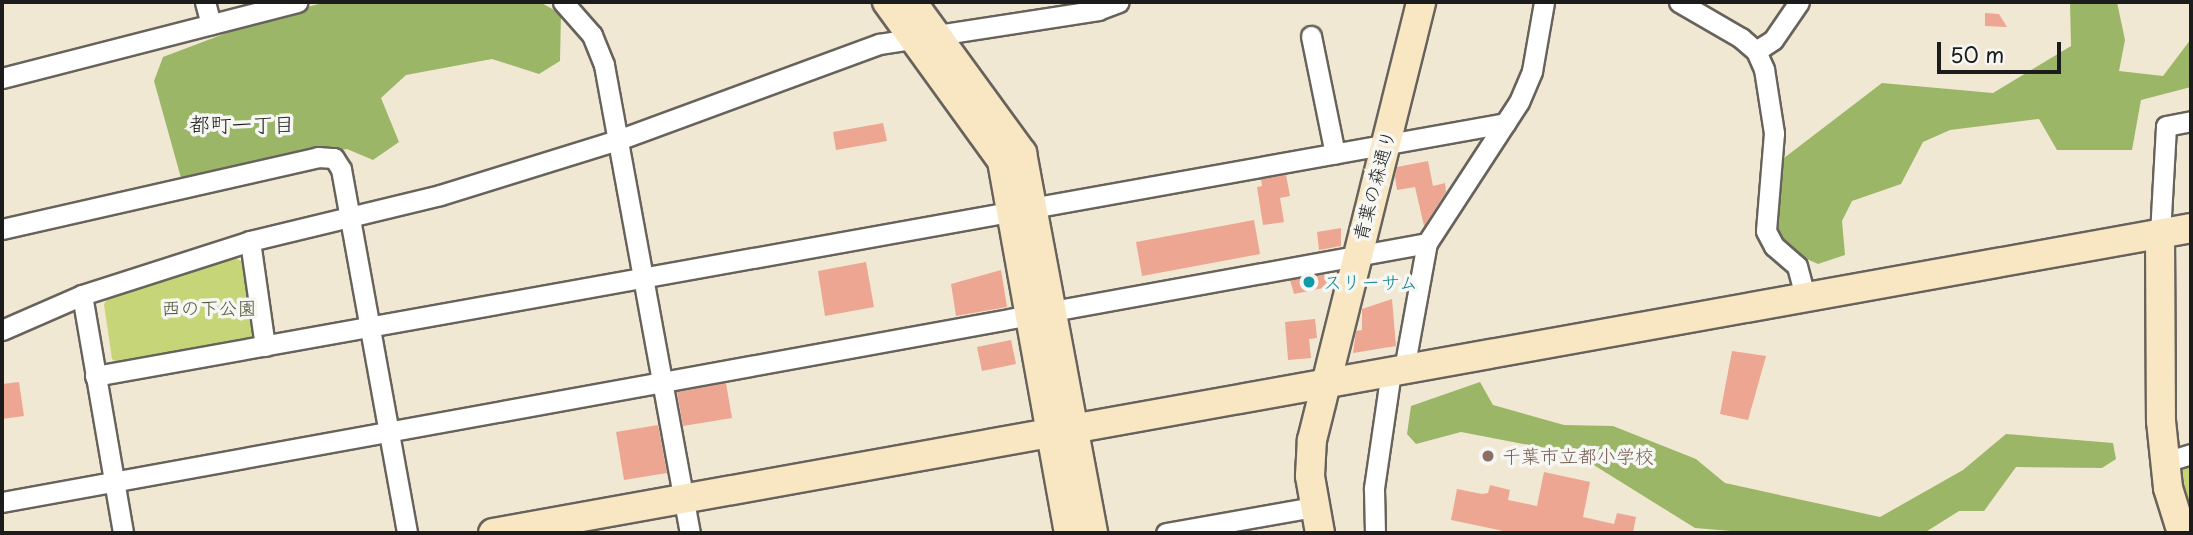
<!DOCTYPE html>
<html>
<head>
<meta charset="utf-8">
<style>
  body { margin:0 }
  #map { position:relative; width:2193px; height:535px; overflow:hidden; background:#f1e8d3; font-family:"Playpen Sans","Klee One",sans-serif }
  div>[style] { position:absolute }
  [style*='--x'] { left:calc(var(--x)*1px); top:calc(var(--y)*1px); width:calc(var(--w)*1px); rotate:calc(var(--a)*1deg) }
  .green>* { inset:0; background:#c5d577 }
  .forest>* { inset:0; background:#9cb668 }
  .building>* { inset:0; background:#eda692 }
  .roads { filter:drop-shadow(2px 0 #67635c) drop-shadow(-2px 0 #67635c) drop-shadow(0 2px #67635c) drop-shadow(0 -2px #67635c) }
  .street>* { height:19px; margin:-9.5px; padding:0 9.5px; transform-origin:9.5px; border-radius:9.5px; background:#fff }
  .secondary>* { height:28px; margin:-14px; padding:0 14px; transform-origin:14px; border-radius:14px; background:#f9e7c3 }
  .dots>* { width:19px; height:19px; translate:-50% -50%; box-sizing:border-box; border:4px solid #f6f6f2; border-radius:50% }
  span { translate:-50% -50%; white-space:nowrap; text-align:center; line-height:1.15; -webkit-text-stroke:7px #f6f6f2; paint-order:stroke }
  .street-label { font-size:19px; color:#1c1c1c }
  .culture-label { font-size:19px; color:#0d838f }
  .left { translate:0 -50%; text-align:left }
  .park-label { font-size:19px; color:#4f5437 }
  .education-label { font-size:19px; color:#785e54 }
  .neighbourhood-label { font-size:21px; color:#1c1c1c }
  .frame { position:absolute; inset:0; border:4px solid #1c1c1c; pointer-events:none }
  .scale { position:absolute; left:1937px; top:42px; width:124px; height:32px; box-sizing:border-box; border:4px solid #1c1c1c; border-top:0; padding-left:9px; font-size:21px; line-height:24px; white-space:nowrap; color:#1c1c1c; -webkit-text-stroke:5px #f6f6f2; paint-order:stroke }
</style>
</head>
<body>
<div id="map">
  <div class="green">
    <div style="clip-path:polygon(235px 258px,247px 264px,259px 333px,253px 341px,122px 365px,112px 359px,104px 304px,110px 295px)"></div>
    <div style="clip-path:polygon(2191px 460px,2191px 528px,2184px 512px,2180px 463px)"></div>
  </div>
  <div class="forest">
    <div style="clip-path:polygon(327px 2px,540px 2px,561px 14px,560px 61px,539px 74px,492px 59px,406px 75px,381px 98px,399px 142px,373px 160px,347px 149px,181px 178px,154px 81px,163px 57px,274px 15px)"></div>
    <div style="clip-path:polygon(2070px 2px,2117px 2px,2125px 40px,2119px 71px,2163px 76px,2191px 39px,2191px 87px,2141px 100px,2132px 150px,2057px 150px,2039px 119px,1950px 130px,1923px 142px,1901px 184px,1852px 201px,1842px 221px,1845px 255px,1818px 264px,1791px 252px,1776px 236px,1784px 158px,1882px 83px,1993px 93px,2071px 46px)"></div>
    <div style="clip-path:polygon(1480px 382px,1493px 405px,1564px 425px,1613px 426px,1696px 459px,1725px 483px,1880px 517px,1963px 470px,2006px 434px,2113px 443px,2116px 459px,2102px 468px,2016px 467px,1984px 511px,1959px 511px,1924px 533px,1754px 533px,1695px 528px,1576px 454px,1461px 432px,1416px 444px,1407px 434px,1411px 406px)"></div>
  </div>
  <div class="building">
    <div style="clip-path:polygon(1985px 13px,1999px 14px,2007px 27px,1985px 26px)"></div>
    <div style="clip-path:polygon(883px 123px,887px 141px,836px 150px,833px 132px)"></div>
    <div style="clip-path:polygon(1428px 161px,1433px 186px,1445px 183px,1446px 192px,1424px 226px,1415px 187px,1397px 190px,1395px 177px,1397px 167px)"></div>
    <div style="clip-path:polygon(1286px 175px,1290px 196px,1280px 198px,1284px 222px,1263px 225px,1257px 187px,1262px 186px,1261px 179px)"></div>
    <div style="clip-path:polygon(1254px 220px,1260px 254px,1142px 276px,1136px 242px)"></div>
    <div style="clip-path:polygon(1341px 228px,1341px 246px,1319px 250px,1317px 232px)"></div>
    <div style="clip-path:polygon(866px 262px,874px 307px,825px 316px,818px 271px)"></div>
    <div style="clip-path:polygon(1001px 270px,1007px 307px,956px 316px,951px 284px)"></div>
    <div style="clip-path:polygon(1324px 274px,1328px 287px,1294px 294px,1290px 280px)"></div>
    <div style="clip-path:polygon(1392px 299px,1396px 346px,1353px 353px,1356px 331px,1362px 330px,1362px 309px)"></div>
    <div style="clip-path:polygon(1315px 319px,1317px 338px,1309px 339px,1311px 358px,1288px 360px,1285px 322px)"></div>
    <div style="clip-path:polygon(1011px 340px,1016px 364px,982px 371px,977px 347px)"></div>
    <div style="clip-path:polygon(1732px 351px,1766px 356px,1748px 420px,1720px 414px)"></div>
    <div style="clip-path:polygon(19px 382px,24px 416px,2px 419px,2px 384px)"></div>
    <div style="clip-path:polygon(726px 383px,732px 418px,683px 426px,677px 392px)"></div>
    <div style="clip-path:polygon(658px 425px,667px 473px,624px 480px,616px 432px)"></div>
    <div style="clip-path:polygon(1544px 472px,1590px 482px,1583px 517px,1614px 524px,1617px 513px,1636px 517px,1633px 533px,1513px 533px,1451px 520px,1457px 489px,1482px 494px,1488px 493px,1490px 485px,1510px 490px,1508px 500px,1537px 506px)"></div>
  </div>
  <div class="roads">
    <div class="street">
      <div style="--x:205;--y:2;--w:23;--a:75"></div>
      <div style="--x:563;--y:2;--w:44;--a:48.7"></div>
      <div style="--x:592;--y:35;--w:32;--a:68"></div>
      <div style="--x:604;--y:65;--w:476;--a:79.6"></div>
      <div style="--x:1679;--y:2;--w:72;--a:30.1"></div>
      <div style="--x:1741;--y:38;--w:20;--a:41"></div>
      <div style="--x:1756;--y:51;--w:20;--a:66"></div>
      <div style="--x:1764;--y:69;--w:65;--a:81.1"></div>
      <div style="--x:1774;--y:133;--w:98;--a:94.7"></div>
      <div style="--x:1766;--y:231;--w:17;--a:62"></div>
      <div style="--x:1774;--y:246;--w:30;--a:41"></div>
      <div style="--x:1797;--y:266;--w:31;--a:75"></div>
      <div style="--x:1311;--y:36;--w:120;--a:78.5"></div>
      <div style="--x:1756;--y:51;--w:20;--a:-33"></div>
      <div style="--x:1773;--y:40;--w:46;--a:-55.6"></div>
      <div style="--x:2;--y:78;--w:305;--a:-14.4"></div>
      <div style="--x:2;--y:229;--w:324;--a:-12.8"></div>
      <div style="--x:318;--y:157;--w:16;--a:4"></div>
      <div style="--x:334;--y:158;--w:13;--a:58"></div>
      <div style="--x:341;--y:169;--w:370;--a:79.7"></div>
      <div style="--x:2160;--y:234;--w:108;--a:-86.8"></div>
      <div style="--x:2166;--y:126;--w:25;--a:-11"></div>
      <div style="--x:250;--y:241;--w:106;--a:81.9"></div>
      <div style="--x:82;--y:295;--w:242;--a:80.2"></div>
      <div style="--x:2;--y:330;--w:87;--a:-23.6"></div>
      <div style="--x:82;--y:295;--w:176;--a:-17.8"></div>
      <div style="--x:250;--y:241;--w:195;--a:-13.6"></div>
      <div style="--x:440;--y:195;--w:186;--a:-17.2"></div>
      <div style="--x:618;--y:140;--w:278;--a:-20.2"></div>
      <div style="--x:879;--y:44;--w:222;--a:-8.8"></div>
      <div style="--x:1098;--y:10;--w:22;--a:-21"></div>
      <div style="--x:1404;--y:369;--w:128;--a:-79.7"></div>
      <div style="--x:1427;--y:243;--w:168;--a:-56.9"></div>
      <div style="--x:1519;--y:102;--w:34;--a:-67"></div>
      <div style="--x:1532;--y:71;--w:70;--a:-80.1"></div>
      <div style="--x:95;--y:376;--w:1433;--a:-10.17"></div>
      <div style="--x:2165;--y:462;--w:27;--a:-17"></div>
      <div style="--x:2;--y:502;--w:1448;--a:-10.3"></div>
      <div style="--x:1166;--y:533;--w:149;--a:-10"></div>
      <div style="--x:1375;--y:533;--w:45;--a:-91.3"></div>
      <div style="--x:1374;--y:488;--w:118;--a:-81.7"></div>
    </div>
    <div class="secondary">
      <div style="--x:887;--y:2;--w:196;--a:54.1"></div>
      <div style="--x:1002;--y:161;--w:378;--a:79.8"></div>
      <div style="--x:912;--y:2;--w:187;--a:53.9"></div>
      <div style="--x:1022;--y:153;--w:387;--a:79.4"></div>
      <div style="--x:2160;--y:234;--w:187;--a:89.7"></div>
      <div style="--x:2161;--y:421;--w:67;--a:84"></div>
      <div style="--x:2168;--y:488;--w:47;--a:72.7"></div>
      <div style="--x:493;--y:533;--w:1725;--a:-10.18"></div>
      <div style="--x:1320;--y:533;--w:58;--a:-100"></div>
      <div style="--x:1310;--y:476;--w:36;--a:-87"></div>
      <div style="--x:1312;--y:440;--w:451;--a:-76"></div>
    </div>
  </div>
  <div class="dots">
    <div style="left:1309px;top:282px;background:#0f9aa8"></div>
    <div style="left:1488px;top:456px;background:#8d6e63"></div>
  </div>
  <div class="street-label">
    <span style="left:1374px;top:185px;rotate:-75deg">青葉の森通り</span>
  </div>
  <div class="culture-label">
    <span class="left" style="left:1323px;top:282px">スリーサム</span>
  </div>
  <div class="park-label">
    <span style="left:209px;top:308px">西の下公園</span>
  </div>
  <div class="education-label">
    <span class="left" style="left:1502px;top:456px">千葉市立都小学校</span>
  </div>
  <div class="neighbourhood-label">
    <span style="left:242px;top:123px">都町一丁目</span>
  </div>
  <div class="frame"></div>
  <div class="scale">50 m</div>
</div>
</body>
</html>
